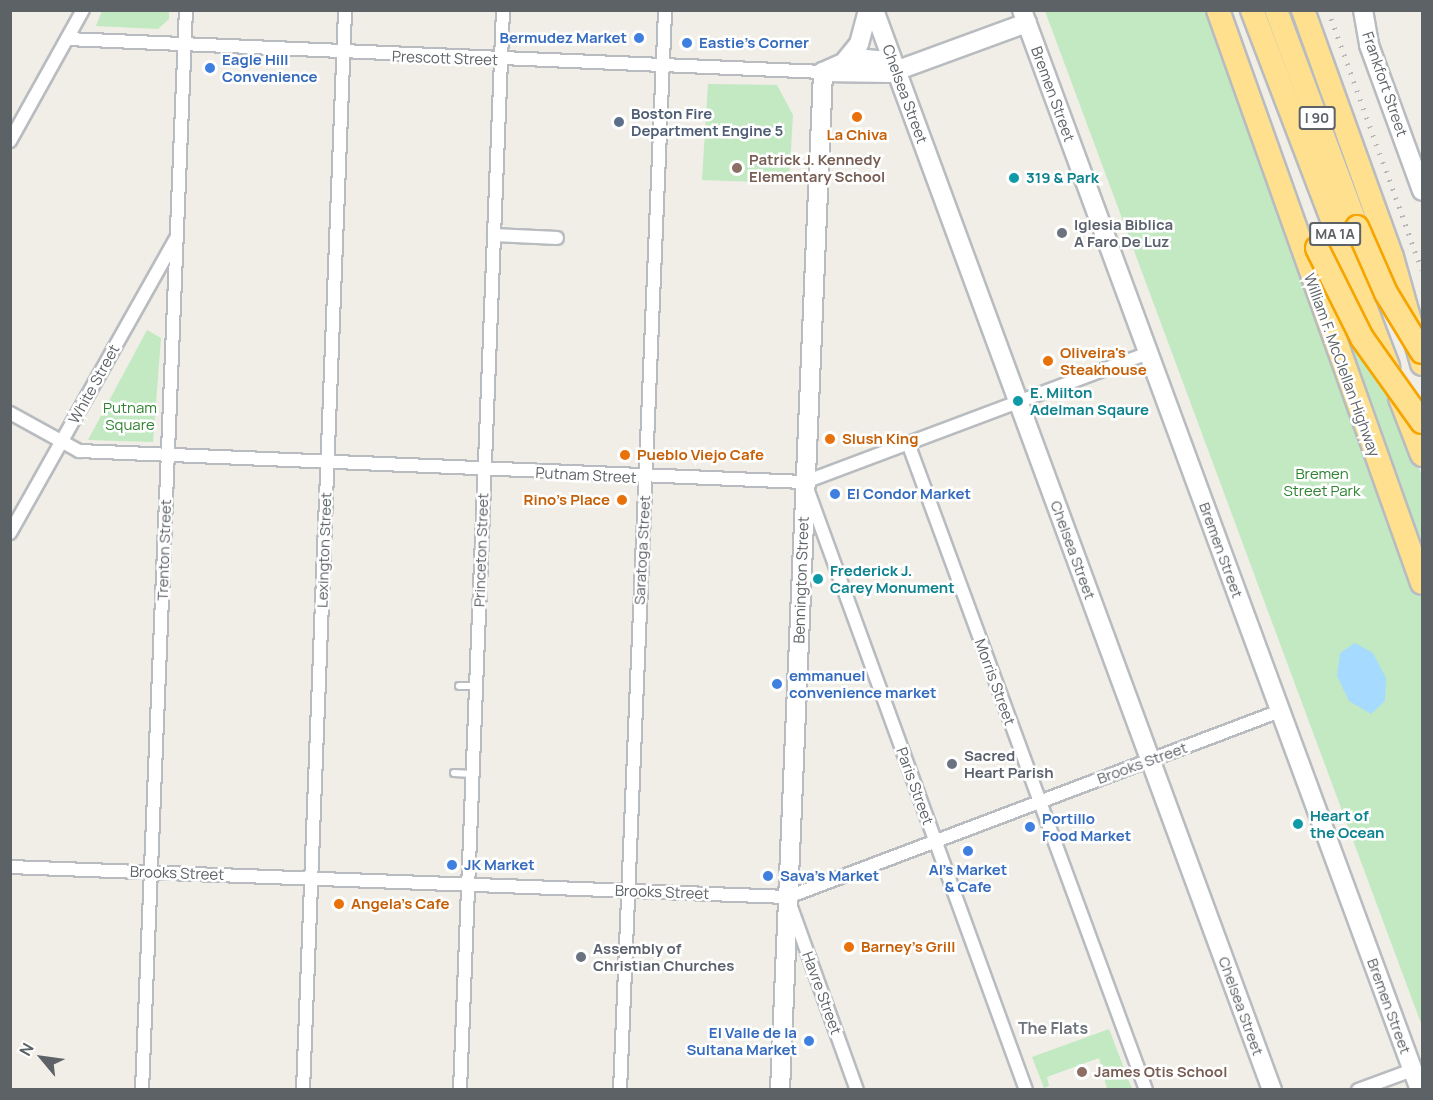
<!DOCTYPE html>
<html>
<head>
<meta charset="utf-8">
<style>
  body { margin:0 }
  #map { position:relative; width:1433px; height:1100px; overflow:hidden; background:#f0eee6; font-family:Manrope,sans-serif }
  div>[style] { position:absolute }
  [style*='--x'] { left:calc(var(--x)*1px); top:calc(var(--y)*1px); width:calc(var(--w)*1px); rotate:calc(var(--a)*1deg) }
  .green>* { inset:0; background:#c2e9c1 }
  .water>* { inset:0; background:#a7daff }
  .roads { filter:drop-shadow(2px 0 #b8bcc0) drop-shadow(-2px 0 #b8bcc0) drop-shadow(0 2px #b8bcc0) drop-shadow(0 -2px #b8bcc0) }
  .lane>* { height:6px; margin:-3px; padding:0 3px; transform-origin:3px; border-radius:3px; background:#fff }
  .street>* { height:12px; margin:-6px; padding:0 6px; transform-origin:6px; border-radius:6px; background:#fff }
  .secondary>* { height:18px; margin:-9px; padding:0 9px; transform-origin:9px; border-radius:9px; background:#fff }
  .highway>* { height:22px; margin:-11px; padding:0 11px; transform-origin:11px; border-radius:11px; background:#ffe08e }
  .rail>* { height:4.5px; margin-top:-2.25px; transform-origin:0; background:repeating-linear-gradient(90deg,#b5b6b7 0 1.5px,transparent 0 9.5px) }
  .bridges { filter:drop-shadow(2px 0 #f6a500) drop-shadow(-2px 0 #f6a500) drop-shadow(0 2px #f6a500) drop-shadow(0 -2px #f6a500) }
  .highway-bridge>* { height:22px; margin:-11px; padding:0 11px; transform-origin:11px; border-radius:11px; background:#ffe08e }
  .dots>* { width:16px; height:16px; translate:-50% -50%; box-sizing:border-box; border:3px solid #fff; border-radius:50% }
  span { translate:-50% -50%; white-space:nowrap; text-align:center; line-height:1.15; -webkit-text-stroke:5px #fff; paint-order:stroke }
  .shield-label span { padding:2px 4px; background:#fff; border:2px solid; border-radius:4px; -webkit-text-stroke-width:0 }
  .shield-label { font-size:14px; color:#5d6267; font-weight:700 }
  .shop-label { font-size:15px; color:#366cbe; font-weight:700 }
  .right { translate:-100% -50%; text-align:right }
  .left { translate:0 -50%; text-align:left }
  .street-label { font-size:15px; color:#5d6267 }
  .service-label { font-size:15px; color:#4e5e75; font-weight:700 }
  .food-label { font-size:15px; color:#c56008; font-weight:700 }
  .education-label { font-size:15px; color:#785e54; font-weight:700 }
  .culture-label { font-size:15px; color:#0d838f; font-weight:700 }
  .worship-label { font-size:15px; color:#5b616d; font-weight:700 }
  .park-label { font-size:15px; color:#308332 }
  .neighbourhood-label { font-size:16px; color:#6e7479; font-weight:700 }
  .frame { position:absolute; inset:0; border:12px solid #5d6267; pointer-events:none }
  .north { position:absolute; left:12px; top:1028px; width:60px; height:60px; -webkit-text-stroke:4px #fff; paint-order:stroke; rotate:299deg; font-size:16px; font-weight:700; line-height:24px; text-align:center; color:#5d6267 }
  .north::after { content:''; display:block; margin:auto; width:21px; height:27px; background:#5d6267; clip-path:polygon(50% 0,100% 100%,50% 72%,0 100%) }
</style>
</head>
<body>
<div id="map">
  <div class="green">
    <div style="clip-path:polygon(102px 11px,169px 11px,169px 19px,158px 29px,96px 26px)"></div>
    <div style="clip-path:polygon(1045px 11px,1206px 11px,1297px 256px,1331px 243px,1422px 476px,1422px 1026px)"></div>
    <div style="clip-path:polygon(708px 84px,777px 85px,793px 115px,789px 183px,702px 180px)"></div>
    <div style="clip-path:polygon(147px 330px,161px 338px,153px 442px,88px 440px)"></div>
    <div style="clip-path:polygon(1109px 1029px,1132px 1089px,1107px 1089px,1099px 1058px,1047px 1077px,1049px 1086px,1044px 1088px,1032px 1057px)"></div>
  </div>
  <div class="water">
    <div style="clip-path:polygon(1355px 643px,1373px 653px,1386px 678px,1385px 701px,1371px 714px,1349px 701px,1337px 676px,1340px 653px)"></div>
  </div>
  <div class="roads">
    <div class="lane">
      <div style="--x:459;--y:686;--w:17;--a:0"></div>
      <div style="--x:454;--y:773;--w:19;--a:3"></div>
    </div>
    <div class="street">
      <div style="--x:67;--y:39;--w:757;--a:2.5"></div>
      <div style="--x:10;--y:141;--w:150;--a:-60.9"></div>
      <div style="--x:494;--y:235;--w:63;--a:2.7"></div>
      <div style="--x:10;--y:413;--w:79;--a:28.8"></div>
      <div style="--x:79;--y:451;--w:727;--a:2.45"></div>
      <div style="--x:805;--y:482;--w:366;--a:-20.6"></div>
      <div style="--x:908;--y:443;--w:689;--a:69.8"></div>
      <div style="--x:808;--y:491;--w:637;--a:70"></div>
      <div style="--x:10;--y:533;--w:338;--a:-60.6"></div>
      <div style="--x:10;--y:867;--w:779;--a:2.21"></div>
      <div style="--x:788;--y:897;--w:526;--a:-20.71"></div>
      <div style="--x:791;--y:907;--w:195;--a:70.2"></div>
      <div style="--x:142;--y:1090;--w:1081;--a:-87.67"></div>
      <div style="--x:303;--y:1090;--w:1081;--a:-87.77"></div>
      <div style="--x:460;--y:1090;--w:1081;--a:-87.72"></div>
      <div style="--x:620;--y:1090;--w:1081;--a:-87.61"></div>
      <div style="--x:1358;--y:1090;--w:58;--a:-20.3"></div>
    </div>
    <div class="secondary">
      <div style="--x:874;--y:10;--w:1151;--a:69.77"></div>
      <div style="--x:1022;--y:10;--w:1151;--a:69.77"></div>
      <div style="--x:1363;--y:10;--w:36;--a:80"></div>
      <div style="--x:1369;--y:45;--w:155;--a:70"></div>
      <div style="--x:846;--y:60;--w:21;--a:-51"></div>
      <div style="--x:859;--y:44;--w:35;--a:-75"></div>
      <div style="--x:823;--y:72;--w:67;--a:0.9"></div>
      <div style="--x:890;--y:73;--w:146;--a:-20.1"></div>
      <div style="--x:823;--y:72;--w:35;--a:-24"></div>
      <div style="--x:855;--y:58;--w:22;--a:5"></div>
      <div style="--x:877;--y:60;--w:22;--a:27"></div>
      <div style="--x:780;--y:1090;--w:1019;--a:-87.58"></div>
    </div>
    <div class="highway">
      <div style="--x:1218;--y:10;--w:608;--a:70.4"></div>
      <div style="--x:1252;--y:10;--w:382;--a:69.1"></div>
      <div style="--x:1276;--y:10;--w:232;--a:69.5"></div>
      <div style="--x:1303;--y:10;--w:263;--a:70.2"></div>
      <div style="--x:1392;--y:257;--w:111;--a:74.3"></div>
      <div style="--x:1400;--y:398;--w:61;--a:68.9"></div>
    </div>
  </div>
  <div class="rail">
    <div style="--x:1328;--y:10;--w:276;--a:70.1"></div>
  </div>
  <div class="bridges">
    <div class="highway-bridge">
      <div style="--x:1357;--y:227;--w:72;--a:66.3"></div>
      <div style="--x:1386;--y:293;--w:69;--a:58.6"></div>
      <div style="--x:1317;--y:248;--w:101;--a:63.4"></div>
      <div style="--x:1362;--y:338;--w:103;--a:54.5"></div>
    </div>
  </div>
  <div class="dots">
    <div style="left:639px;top:38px;background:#3f7fe0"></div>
    <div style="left:687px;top:43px;background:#3f7fe0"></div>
    <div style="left:210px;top:68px;background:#3f7fe0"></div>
    <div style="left:857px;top:117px;background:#e8710a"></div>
    <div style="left:619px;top:122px;background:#5c6f8a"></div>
    <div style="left:737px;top:168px;background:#8d6e63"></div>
    <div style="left:1014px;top:178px;background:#0f9aa8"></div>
    <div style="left:1062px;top:233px;background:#6b7280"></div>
    <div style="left:1048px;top:361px;background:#e8710a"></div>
    <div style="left:1018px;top:401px;background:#0f9aa8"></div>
    <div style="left:830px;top:439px;background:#e8710a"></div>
    <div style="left:625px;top:455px;background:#e8710a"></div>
    <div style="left:835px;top:494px;background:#3f7fe0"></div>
    <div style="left:622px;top:500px;background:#e8710a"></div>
    <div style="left:818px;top:579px;background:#0f9aa8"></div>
    <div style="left:777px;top:684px;background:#3f7fe0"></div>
    <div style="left:952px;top:764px;background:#6b7280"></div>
    <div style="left:1298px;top:824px;background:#0f9aa8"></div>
    <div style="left:1030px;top:827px;background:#3f7fe0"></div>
    <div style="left:968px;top:851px;background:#3f7fe0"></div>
    <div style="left:452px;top:865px;background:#3f7fe0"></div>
    <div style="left:768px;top:876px;background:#3f7fe0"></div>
    <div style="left:339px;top:904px;background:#e8710a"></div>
    <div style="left:849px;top:947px;background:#e8710a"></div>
    <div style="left:581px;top:957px;background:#6b7280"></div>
    <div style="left:809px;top:1041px;background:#3f7fe0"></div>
    <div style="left:1082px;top:1072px;background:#8d6e63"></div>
  </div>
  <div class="shield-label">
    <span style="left:1317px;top:118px">I 90</span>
    <span style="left:1335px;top:234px">MA 1A</span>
  </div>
  <div class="shop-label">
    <span class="right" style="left:627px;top:38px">Bermudez Market</span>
    <span class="left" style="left:699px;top:43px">Eastie's Corner</span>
    <span class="left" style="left:222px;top:68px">Eagle Hill<br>Convenience</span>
    <span class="left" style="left:847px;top:494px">El Condor Market</span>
    <span class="left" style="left:789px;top:684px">emmanuel<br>convenience market</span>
    <span class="left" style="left:1042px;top:827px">Portillo<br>Food Market</span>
    <span class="left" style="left:464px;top:865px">JK Market</span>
    <span style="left:968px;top:878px">Al's Market<br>&amp; Cafe</span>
    <span class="left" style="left:780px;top:876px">Sava's Market</span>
    <span class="right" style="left:797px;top:1041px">El Valle de la<br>Sultana Market</span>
  </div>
  <div class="street-label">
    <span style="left:445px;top:58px;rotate:2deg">Prescott Street</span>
    <span style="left:1385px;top:84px;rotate:71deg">Frankfort Street</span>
    <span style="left:905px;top:94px;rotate:70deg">Chelsea Street</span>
    <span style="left:1053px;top:94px;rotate:70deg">Bremen Street</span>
    <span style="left:1342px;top:365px;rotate:70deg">William F. McClellan Highway</span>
    <span style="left:94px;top:384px;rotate:-61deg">White Street</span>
    <span style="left:586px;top:475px;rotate:3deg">Putnam Street</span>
    <span style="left:164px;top:550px;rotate:-88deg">Trenton Street</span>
    <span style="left:324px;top:550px;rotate:-88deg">Lexington Street</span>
    <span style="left:481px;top:550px;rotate:-88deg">Princeton Street</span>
    <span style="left:642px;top:550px;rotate:-87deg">Saratoga Street</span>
    <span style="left:1073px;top:550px;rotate:70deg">Chelsea Street</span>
    <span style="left:1221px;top:550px;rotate:70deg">Bremen Street</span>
    <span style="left:801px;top:580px;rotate:-88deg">Bennington Street</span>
    <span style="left:995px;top:682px;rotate:70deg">Morris Street</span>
    <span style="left:1142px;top:763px;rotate:-20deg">Brooks Street</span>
    <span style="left:915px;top:786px;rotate:70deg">Paris Street</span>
    <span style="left:177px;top:873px;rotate:2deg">Brooks Street</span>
    <span style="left:662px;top:892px;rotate:2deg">Brooks Street</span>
    <span style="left:822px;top:993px;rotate:70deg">Havre Street</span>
    <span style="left:1241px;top:1006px;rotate:70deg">Chelsea Street</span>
    <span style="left:1389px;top:1006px;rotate:70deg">Bremen Street</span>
  </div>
  <div class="service-label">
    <span class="left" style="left:631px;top:122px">Boston Fire<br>Department Engine 5</span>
  </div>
  <div class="food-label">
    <span style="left:857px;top:135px">La Chiva</span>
    <span class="left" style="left:1060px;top:361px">Oliveira's<br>Steakhouse</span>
    <span class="left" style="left:842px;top:439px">Slush King</span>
    <span class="left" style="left:637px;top:455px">Pueblo Viejo Cafe</span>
    <span class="right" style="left:610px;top:500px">Rino's Place</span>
    <span class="left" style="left:351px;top:904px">Angela's Cafe</span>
    <span class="left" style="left:861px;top:947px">Barney's Grill</span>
  </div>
  <div class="education-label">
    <span class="left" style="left:749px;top:168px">Patrick J. Kennedy<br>Elementary School</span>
    <span class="left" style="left:1094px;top:1072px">James Otis School</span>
  </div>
  <div class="culture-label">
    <span class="left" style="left:1026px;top:178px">319 &amp; Park</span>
    <span class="left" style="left:1030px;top:401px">E. Milton<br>Adelman Sqaure</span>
    <span class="left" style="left:830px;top:579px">Frederick J.<br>Carey Monument</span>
    <span class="left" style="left:1310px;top:824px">Heart of<br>the Ocean</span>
  </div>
  <div class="worship-label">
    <span class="left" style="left:1074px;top:233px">Iglesia Biblica<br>A Faro De Luz</span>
    <span class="left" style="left:964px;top:764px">Sacred<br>Heart Parish</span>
    <span class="left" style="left:593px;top:957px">Assembly of<br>Christian Churches</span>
  </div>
  <div class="park-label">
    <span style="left:130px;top:416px">Putnam<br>Square</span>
    <span style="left:1322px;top:482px">Bremen<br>Street Park</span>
  </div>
  <div class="neighbourhood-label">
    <span style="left:1053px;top:1028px">The Flats</span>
  </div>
  <div class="frame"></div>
  <div class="north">N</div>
</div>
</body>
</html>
